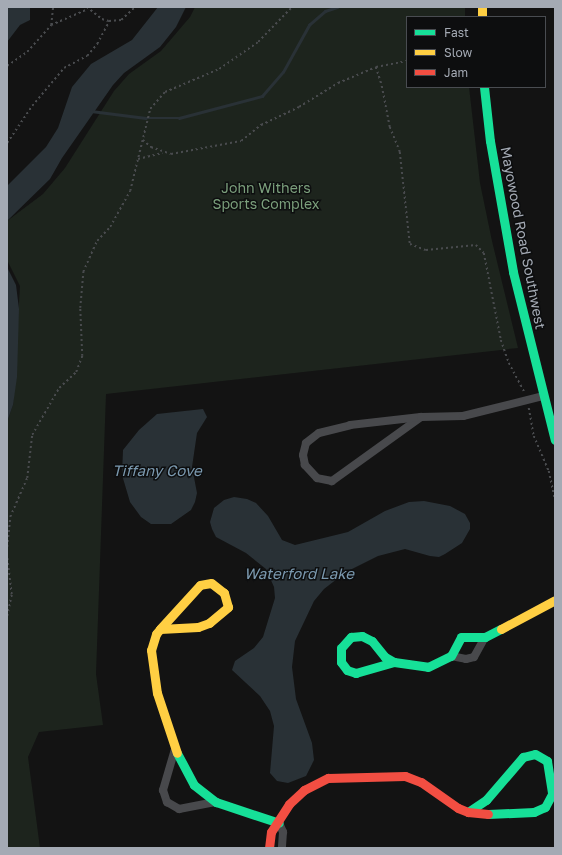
<!DOCTYPE html>
<html>
<head>
<meta charset="utf-8">
<style>
  body { margin:0 }
  #map { position:relative; width:562px; height:855px; overflow:hidden; background:#131313; font-family:"Golos Text",sans-serif }
  div>[style] { position:absolute }
  [style*='--x'] { left:calc(var(--x)*1px); top:calc(var(--y)*1px); width:calc(var(--w)*1px); rotate:calc(var(--a)*1deg) }
  .green>* { inset:0; background:#1d241d }
  .water>* { inset:0; background:#293136 }
  .stream>* { height:2.5px; margin:-1.25px; padding:0 1.25px; transform-origin:1.25px; border-radius:1.25px; background:#293136 }
  .path>* { height:1.5px; margin-top:-0.75px; transform-origin:0; background:repeating-linear-gradient(90deg,#494b4e 0 2px,transparent 0 5px) }
  .street>* { height:8px; margin:-4px; padding:0 4px; transform-origin:4px; border-radius:4px; background:#48494c }
  .fast>* { height:9px; margin:-4.5px; padding:0 4.5px; transform-origin:4.5px; border-radius:4.5px; background:#16e098 }
  .slow>* { height:9px; margin:-4.5px; padding:0 4.5px; transform-origin:4.5px; border-radius:4.5px; background:#ffcf43 }
  .jam>* { height:9px; margin:-4.5px; padding:0 4.5px; transform-origin:4.5px; border-radius:4.5px; background:#f24e42 }
  span { translate:-50% -50%; white-space:nowrap; text-align:center; line-height:1.15; -webkit-text-stroke:3px #0d0e0f; paint-order:stroke }
  .park-label { font-size:14px; color:#7b9f7c }
  .street-label { font-size:14px; color:#a4aab4 }
  .water-label { font-size:15px; color:#7b99af; font-style:italic }
  .frame { position:absolute; inset:0; border:8px solid #a4aab4; pointer-events:none }
  .legend { position:absolute; left:406px; top:16px; width:140px; height:72px; box-sizing:border-box; background:#0d0e0f; border:1px solid #494c51; margin:0; padding:5px 7px; list-style:none; font-size:12px; color:#a4aab4 }
  .legend li { display:flex; align-items:center; gap:8px; height:20px }
  .legend b { width:20px; border:1px solid #494c51 }
</style>
</head>
<body>
<div id="map">
  <div class="green">
    <div style="clip-path:polygon(195px 7px,465px 7px,465px 17px,407px 17px,407px 87px,469px 87px,480px 183px,492px 241px,518px 348px,106px 394px,96px 674px,103px 725px,39px 732px,28px 757px,40px 848px,7px 848px,7px 422px,13px 405px,20px 286px,7px 260px,7px 221px,43px 194px,65px 168px,114px 91px,129px 74px,161px 51px,190px 17px)"></div>
  </div>
  <div class="water">
    <div style="clip-path:polygon(7px 7px,30px 7px,30px 20px,20px 25px,7px 42px)"></div>
    <div style="clip-path:polygon(158px 7px,186px 7px,176px 27px,160px 47px,124px 73px,113px 85px,62px 158px,50px 179px,7px 221px,7px 186px,46px 147px,58px 128px,72px 87px,91px 64px,132px 40px)"></div>
    <div style="clip-path:polygon(7px 267px,16px 285px,19px 309px,17px 377px,13px 405px,7px 422px)"></div>
    <div style="clip-path:polygon(203px 409px,207px 417px,197px 433px,192px 467px,197px 493px,195px 502px,191px 510px,171px 524px,151px 524px,141px 517px,130px 502px,122px 475px,123px 450px,139px 430px,157px 414px)"></div>
    <div style="clip-path:polygon(234px 497px,247px 499px,256px 503px,268px 516px,282px 540px,295px 545px,348px 532px,385px 511px,409px 502px,424px 501px,450px 506px,465px 514px,470px 523px,470px 529px,462px 543px,445px 554px,439px 557px,430px 556px,405px 549px,378px 556px,346px 572px,324px 589px,314px 601px,295px 641px,292px 667px,296px 699px,312px 743px,314px 760px,306px 776px,288px 783px,277px 781px,270px 773px,274px 726px,270px 711px,260px 696px,232px 670px,235px 661px,254px 648px,263px 637px,275px 598px,274px 587px,266px 569px,246px 553px,216px 537px,212px 529px,210px 522px,214px 508px,224px 500px)"></div>
  </div>
  <div class="stream">
    <div style="--x:91;--y:111;--w:55;--a:7.3"></div>
    <div style="--x:146;--y:118;--w:33;--a:0"></div>
    <div style="--x:179;--y:118;--w:86;--a:-14.8"></div>
    <div style="--x:262;--y:96;--w:32;--a:-49"></div>
    <div style="--x:283;--y:72;--w:54;--a:-61"></div>
    <div style="--x:309;--y:25;--w:21;--a:-41"></div>
    <div style="--x:325;--y:11;--w:13;--a:-18"></div>
  </div>
  <div class="path">
    <div style="--x:87;--y:7;--w:19;--a:39"></div>
    <div style="--x:102;--y:19;--w:7;--a:16"></div>
    <div style="--x:109;--y:21;--w:12;--a:-5"></div>
    <div style="--x:121;--y:20;--w:19;--a:-43"></div>
    <div style="--x:51;--y:25;--w:18;--a:-84"></div>
    <div style="--x:7;--y:66;--w:24;--a:-35"></div>
    <div style="--x:27;--y:52;--w:36;--a:-48"></div>
    <div style="--x:51;--y:25;--w:40;--a:-23.4"></div>
    <div style="--x:376;--y:67;--w:20;--a:72"></div>
    <div style="--x:382;--y:86;--w:42;--a:79"></div>
    <div style="--x:390;--y:127;--w:27;--a:68"></div>
    <div style="--x:400;--y:152;--w:93;--a:83.8"></div>
    <div style="--x:410;--y:244;--w:17;--a:21"></div>
    <div style="--x:426;--y:250;--w:50;--a:-5.7"></div>
    <div style="--x:476;--y:245;--w:11;--a:45"></div>
    <div style="--x:484;--y:253;--w:89;--a:78.9"></div>
    <div style="--x:501;--y:340;--w:24;--a:71"></div>
    <div style="--x:509;--y:363;--w:34;--a:62"></div>
    <div style="--x:143;--y:140;--w:11;--a:41"></div>
    <div style="--x:151;--y:147;--w:21;--a:19"></div>
    <div style="--x:171;--y:154;--w:71;--a:-10.5"></div>
    <div style="--x:241;--y:141;--w:26;--a:-39"></div>
    <div style="--x:261;--y:125;--w:42;--a:-25.3"></div>
    <div style="--x:299;--y:107;--w:46;--a:-31.6"></div>
    <div style="--x:338;--y:83;--w:41;--a:-22.8"></div>
    <div style="--x:376;--y:67;--w:32;--a:-11"></div>
    <div style="--x:7;--y:143;--w:45;--a:-56"></div>
    <div style="--x:32;--y:106;--w:50;--a:-49.9"></div>
    <div style="--x:64;--y:68;--w:26;--a:-28"></div>
    <div style="--x:87;--y:56;--w:16;--a:-50"></div>
    <div style="--x:97;--y:44;--w:26;--a:-62"></div>
    <div style="--x:138;--y:159;--w:25;--a:-14"></div>
    <div style="--x:529;--y:408;--w:28;--a:80"></div>
    <div style="--x:534;--y:436;--w:38;--a:67"></div>
    <div style="--x:549;--y:471;--w:29;--a:78"></div>
    <div style="--x:7;--y:547;--w:30;--a:-84"></div>
    <div style="--x:10;--y:517;--w:43;--a:-66.4"></div>
    <div style="--x:27;--y:478;--w:43;--a:-83.4"></div>
    <div style="--x:32;--y:435;--w:54;--a:-60.1"></div>
    <div style="--x:59;--y:388;--w:23;--a:-43"></div>
    <div style="--x:76;--y:372;--w:17;--a:-69"></div>
    <div style="--x:82;--y:356;--w:48;--a:-92.4"></div>
    <div style="--x:80;--y:308;--w:36;--a:-85"></div>
    <div style="--x:83;--y:272;--w:34;--a:-66"></div>
    <div style="--x:97;--y:241;--w:19;--a:-47"></div>
    <div style="--x:110;--y:227;--w:41;--a:-60.9"></div>
    <div style="--x:130;--y:191;--w:84;--a:-76.3"></div>
    <div style="--x:150;--y:109;--w:23;--a:-49"></div>
    <div style="--x:165;--y:92;--w:59;--a:-23.1"></div>
    <div style="--x:219;--y:69;--w:47;--a:-34.7"></div>
    <div style="--x:258;--y:42;--w:49;--a:-45.8"></div>
    <div style="--x:7;--y:553;--w:42;--a:83.2"></div>
    <div style="--x:12;--y:595;--w:24;--a:102"></div>
  </div>
  <div class="street">
    <div style="--x:421;--y:417;--w:110;--a:144.3"></div>
    <div style="--x:332;--y:481;--w:15;--a:-169"></div>
    <div style="--x:317;--y:478;--w:18;--a:-133"></div>
    <div style="--x:305;--y:465;--w:10;--a:-101"></div>
    <div style="--x:303;--y:455;--w:12;--a:-76"></div>
    <div style="--x:306;--y:443;--w:16;--a:-38"></div>
    <div style="--x:319;--y:433;--w:32;--a:-14"></div>
    <div style="--x:350;--y:425;--w:71;--a:-6.4"></div>
    <div style="--x:421;--y:417;--w:42;--a:-1.4"></div>
    <div style="--x:463;--y:416;--w:82;--a:-14"></div>
    <div style="--x:451;--y:656;--w:15;--a:11"></div>
    <div style="--x:466;--y:659;--w:8;--a:-14"></div>
    <div style="--x:474;--y:657;--w:23;--a:-61"></div>
    <div style="--x:175;--y:749;--w:43;--a:106.3"></div>
    <div style="--x:163;--y:790;--w:13;--a:72"></div>
    <div style="--x:167;--y:802;--w:14;--a:30"></div>
    <div style="--x:179;--y:809;--w:38;--a:-11"></div>
    <div style="--x:279;--y:823;--w:10;--a:66"></div>
    <div style="--x:283;--y:832;--w:16;--a:94"></div>
  </div>
  <div class="fast">
    <div style="--x:484;--y:87;--w:54;--a:83.7"></div>
    <div style="--x:490;--y:141;--w:133;--a:80"></div>
    <div style="--x:513;--y:272;--w:173;--a:76"></div>
    <div style="--x:394;--y:662;--w:40;--a:164"></div>
    <div style="--x:356;--y:673;--w:9;--a:-162"></div>
    <div style="--x:347;--y:670;--w:10;--a:-127"></div>
    <div style="--x:341;--y:662;--w:14;--a:-90"></div>
    <div style="--x:341;--y:648;--w:15;--a:-48"></div>
    <div style="--x:351;--y:637;--w:11;--a:-5"></div>
    <div style="--x:362;--y:636;--w:11;--a:27"></div>
    <div style="--x:372;--y:641;--w:21;--a:51"></div>
    <div style="--x:385;--y:657;--w:10;--a:29"></div>
    <div style="--x:394;--y:662;--w:34;--a:8"></div>
    <div style="--x:428;--y:667;--w:25;--a:-26"></div>
    <div style="--x:451;--y:656;--w:21;--a:-62"></div>
    <div style="--x:461;--y:637;--w:24;--a:0"></div>
    <div style="--x:485;--y:637;--w:18;--a:-27"></div>
    <div style="--x:177;--y:753;--w:36;--a:62"></div>
    <div style="--x:194;--y:785;--w:28;--a:38"></div>
    <div style="--x:216;--y:802;--w:66;--a:18.4"></div>
    <div style="--x:468;--y:812;--w:22;--a:-34"></div>
    <div style="--x:486;--y:800;--w:57;--a:-49.3"></div>
    <div style="--x:523;--y:757;--w:12;--a:-14"></div>
    <div style="--x:535;--y:754;--w:14;--a:30"></div>
    <div style="--x:547;--y:761;--w:33;--a:81"></div>
    <div style="--x:552;--y:794;--w:15;--a:118"></div>
    <div style="--x:545;--y:807;--w:12;--a:156"></div>
    <div style="--x:534;--y:812;--w:46;--a:177.5"></div>
  </div>
  <div class="slow">
    <div style="--x:482;--y:7;--w:10;--a:90"></div>
    <div style="--x:160;--y:629;--w:38;--a:-3"></div>
    <div style="--x:198;--y:627;--w:12;--a:-20"></div>
    <div style="--x:209;--y:623;--w:25;--a:-40"></div>
    <div style="--x:228;--y:607;--w:15;--a:-106"></div>
    <div style="--x:224;--y:593;--w:16;--a:-142"></div>
    <div style="--x:211;--y:583;--w:11;--a:170"></div>
    <div style="--x:200;--y:585;--w:59;--a:132.3"></div>
    <div style="--x:160;--y:629;--w:6;--a:129"></div>
    <div style="--x:156;--y:634;--w:17;--a:107"></div>
    <div style="--x:151;--y:650;--w:43;--a:82.1"></div>
    <div style="--x:157;--y:693;--w:63;--a:71.6"></div>
    <div style="--x:501;--y:629;--w:61;--a:-28.2"></div>
  </div>
  <div class="jam">
    <div style="--x:269;--y:848;--w:16;--a:-83"></div>
    <div style="--x:271;--y:832;--w:33;--a:-57"></div>
    <div style="--x:289;--y:804;--w:21;--a:-43"></div>
    <div style="--x:304;--y:790;--w:27;--a:-27"></div>
    <div style="--x:328;--y:778;--w:77;--a:-1.5"></div>
    <div style="--x:405;--y:776;--w:17;--a:21"></div>
    <div style="--x:421;--y:782;--w:45;--a:35.1"></div>
    <div style="--x:458;--y:808;--w:11;--a:22"></div>
    <div style="--x:468;--y:812;--w:20;--a:6"></div>
  </div>
  <div class="park-label">
    <span style="left:266px;top:196px">John Withers<br>Sports Complex</span>
  </div>
  <div class="street-label">
    <span style="left:523px;top:238px;rotate:79deg">Mayowood Road Southwest</span>
  </div>
  <div class="water-label">
    <span style="left:157px;top:471px">Tiffany Cove</span>
    <span style="left:299px;top:574px">Waterford Lake</span>
  </div>
  <div class="frame"></div>
  <ul class="legend">
  <li><b style="height:5px;background:#16e098"></b>Fast</li>
  <li><b style="height:5px;background:#ffcf43"></b>Slow</li>
  <li><b style="height:5px;background:#f24e42"></b>Jam</li>
  </ul>
</div>
</body>
</html>
